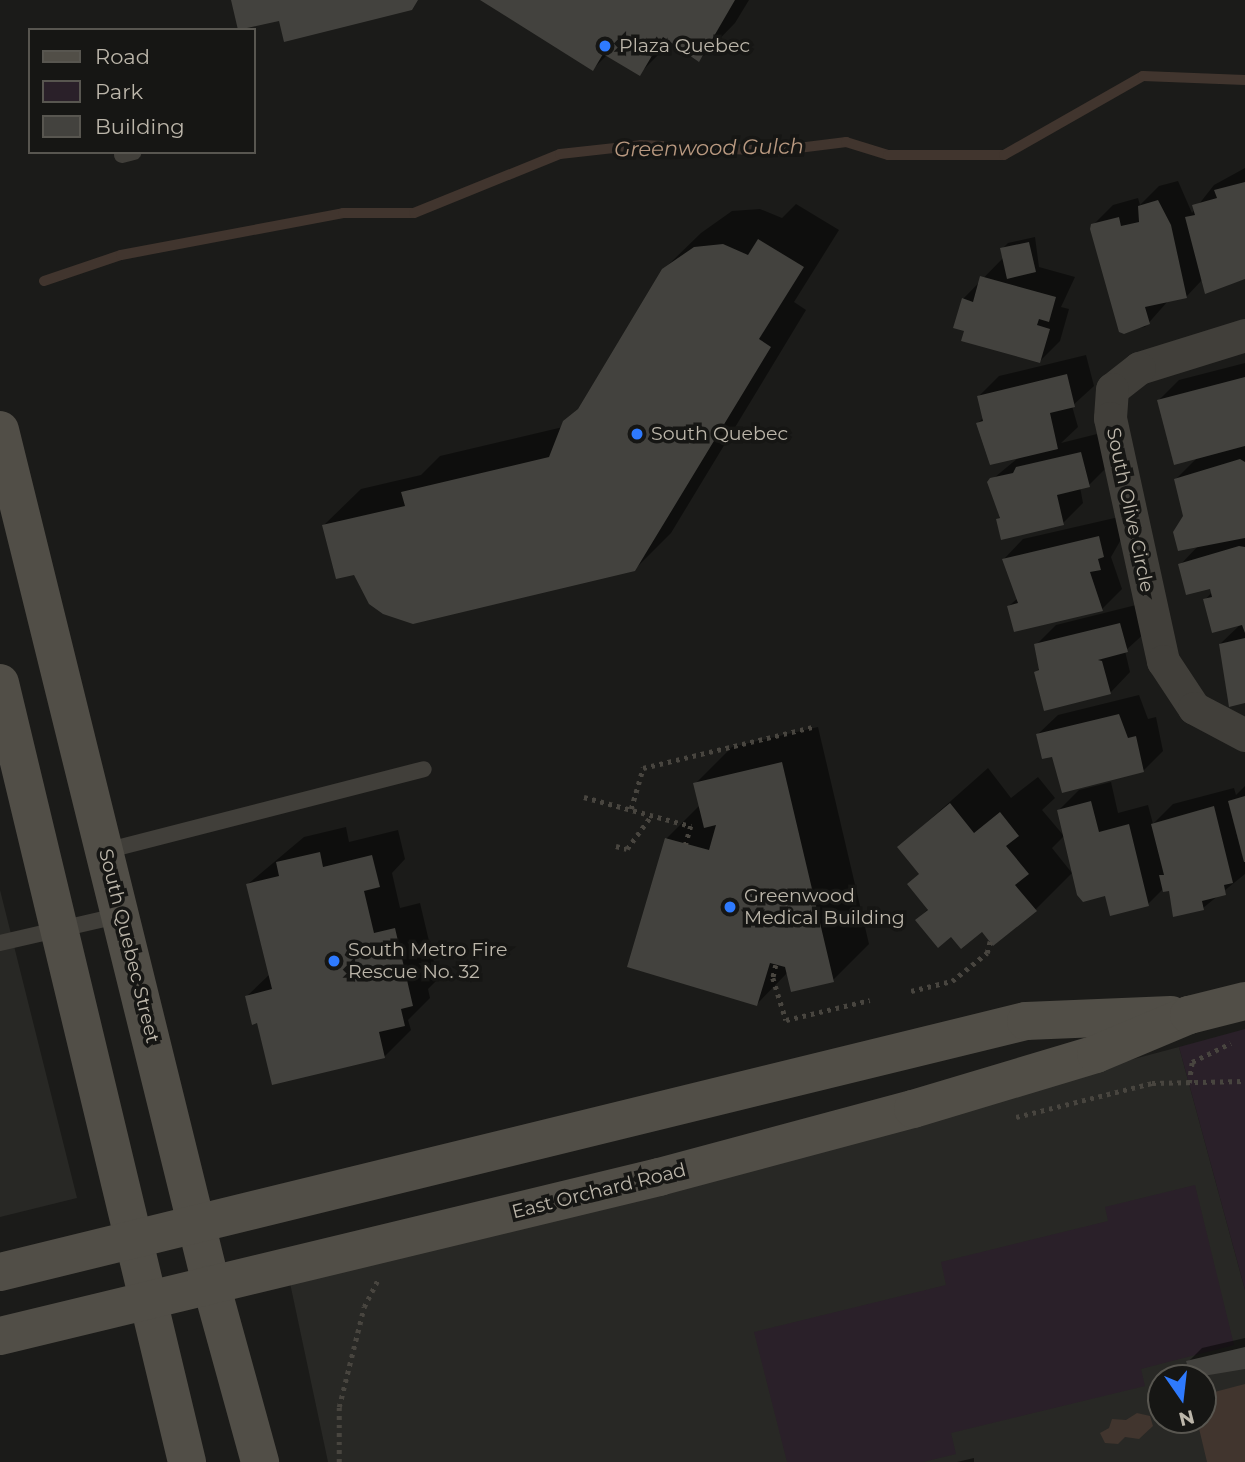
<!DOCTYPE html>
<html>
<head>
<meta charset="utf-8">
<style>
  body { margin:0 }
  #map { position:relative; width:1245px; height:1462px; overflow:hidden; background:#1b1b19; font-family:Montserrat,sans-serif }
  div>[style] { position:absolute }
  [style*='--x'] { left:calc(var(--x)*1px); top:calc(var(--y)*1px); width:calc(var(--w)*1px); rotate:calc(var(--a)*1deg) }
  .built>* { inset:0; background:#282825 }
  .green>* { inset:0; background:#2a2029 }
  .water>* { inset:0; background:#41352e }
  .shadow>* { inset:0; background:#0007 }
  .stream>* { height:10px; margin:-5px; padding:0 5px; transform-origin:5px; border-radius:5px; background:#41352e }
  .building>* { inset:0; background:#43423e }
  .path>* { height:4.5px; margin-top:-2.25px; transform-origin:0; background:repeating-linear-gradient(90deg,#48453f 0 3.5px,transparent 0 8.5px) }
  .lane>* { height:16px; margin:-8px; padding:0 8px; transform-origin:8px; border-radius:8px; background:#413f3a }
  .street>* { height:33px; margin:-16.5px; padding:0 16.5px; transform-origin:16.5px; border-radius:16.5px; background:#413f3a }
  .secondary>* { height:38px; margin:-19px; padding:0 19px; transform-origin:19px; border-radius:19px; background:#514e47 }
  .dots>* { width:19px; height:19px; translate:-50% -50%; box-sizing:border-box; border:4px solid #161614; border-radius:50% }
  span { translate:-50% -50%; white-space:nowrap; text-align:center; line-height:1.15; -webkit-text-stroke:7px #161614; paint-order:stroke }
  .poi-label { font-size:19px; color:#bcb6aa }
  .left { translate:0 -50%; text-align:left }
  .street-label { font-size:19px; color:#bcb6aa }
  .water-label { font-size:21px; color:#b99980; font-style:italic }
  .legend { position:absolute; left:28px; top:28px; width:228px; height:126px; box-sizing:border-box; background:#161614; border:2px solid #585650; margin:0; padding:9px 12px; list-style:none; font-size:21px; color:#bcb6aa }
  .legend li { display:flex; align-items:center; gap:14px; height:35px }
  .legend b { width:35px; border:2px solid #585650 }
  .north { position:absolute; left:1147px; top:1364px; width:70px; height:70px; box-sizing:border-box; background:#161614; border:2px solid #585650; border-radius:50%; rotate:166deg; font-size:19px; font-weight:700; line-height:28px; text-align:center; color:#bcb6aa }
  .north::after { content:''; display:block; margin:auto; width:24px; height:32px; background:#2e7afe; clip-path:polygon(50% 0,100% 100%,50% 72%,0 100%) }
</style>
</head>
<body>
<div id="map">
  <div class="built">
    <div style="clip-path:polygon(0 890px,77px 1198px,0 1217px)"></div>
    <div style="clip-path:polygon(evenodd,1179px 1047px,1245px 1290px,1245px 1462px,328px 1462px,290px 1283px,1179px 1047px,1161px 1378px,1203px 1378px,1203px 1420px,1161px 1420px,1161px 1378px)"></div>
  </div>
  <div class="green">
    <div style="clip-path:polygon(1245px 1029px,1245px 1290px,1179px 1047px)"></div>
    <div style="clip-path:polygon(1195px 1185px,1234px 1345px,1141px 1369px,1145px 1386px,951px 1433px,956px 1454px,923px 1462px,787px 1462px,754px 1332px,946px 1285px,941px 1262px,1108px 1221px,1105px 1207px)"></div>
  </div>
  <div class="water">
    <div style="clip-path:polygon(1245px 1384px,1245px 1462px,1207px 1462px,1197px 1420px,1203px 1420px,1203px 1395px)"></div>
    <div style="clip-path:polygon(1137px 1413px,1150px 1416px,1153px 1426px,1139px 1439px,1125px 1437px,1118px 1444px,1105px 1443px,1100px 1433px,1109px 1428px,1112px 1419px,1126px 1420px)"></div>
  </div>
  <div class="shadow">
    <div style="clip-path:polygon(483px 0,749px 0,735px 23px,699px 60px,672px 41px,640px 73px,607px 55px,593px 69px)"></div>
    <div style="clip-path:polygon(1245px 168px,1245px 279px,1206px 291px,1202px 280px,1186px 297px,1168px 301px,1145px 327px,1120px 330px,1093px 225px,1113px 205px,1138px 198px,1140px 205px,1159px 186px,1178px 181px,1192px 213px,1214px 185px)"></div>
    <div style="clip-path:polygon(796px 204px,839px 230px,794px 302px,806px 310px,671px 533px,634px 570px,324px 525px,361px 489px,421px 475px,440px 456px,563px 427px,583px 404px,663px 270px,701px 233px,732px 211px,760px 209px,782px 218px)"></div>
    <div style="clip-path:polygon(1035px 237px,1039px 267px,1075px 277px,1061px 307px,1069px 309px,1060px 341px,1040px 361px,966px 330px,963px 299px,1004px 257px,1002px 249px,1008px 243px)"></div>
    <div style="clip-path:polygon(1086px 355px,1094px 386px,1072px 406px,1078px 427px,1061px 443px,1101px 433px,1109px 465px,1089px 485px,1080px 487px,1083px 503px,1063px 523px,998px 519px,1001px 516px,989px 482px,1018px 458px,978px 423px,984px 417px,979px 396px,999px 376px)"></div>
    <div style="clip-path:polygon(1245px 363px,1245px 701px,1231px 705px,1220px 644px,1241px 624px,1205px 600px,1212px 592px,1211px 587px,1180px 565px,1200px 544px,1185px 516px,1176px 479px,1199px 456px,1159px 400px,1179px 380px)"></div>
    <div style="clip-path:polygon(1119px 517px,1123px 536px,1111px 557px,1122px 589px,1102px 609px,1009px 606px,1018px 598px,1004px 559px,1023px 539px)"></div>
    <div style="clip-path:polygon(1140px 604px,1147px 631px,1125px 651px,1130px 672px,1111px 692px,1036px 672px,1040px 668px,1036px 645px,1056px 625px)"></div>
    <div style="clip-path:polygon(1139px 695px,1148px 719px,1156px 717px,1163px 751px,1144px 770px,1038px 734px,1058px 715px)"></div>
    <div style="clip-path:polygon(818px 727px,869px 944px,833px 980px,788px 972px,757px 1004px,629px 966px,667px 838px,700px 805px,695px 784px,732px 747px)"></div>
    <div style="clip-path:polygon(988px 768px,1011px 798px,1038px 777px,1055px 798px,1042px 810px,1064px 836px,1052px 848px,1072px 873px,1035px 910px,983px 930px,951px 934px,917px 920px,929px 908px,921px 873px,899px 847px)"></div>
    <div style="clip-path:polygon(1111px 782px,1118px 813px,1148px 805px,1153px 824px,1173px 804px,1234px 788px,1236px 795px,1245px 786px,1245px 874px,1203px 908px,1164px 888px,1148px 904px,1106px 894px,1059px 810px,1079px 790px)"></div>
    <div style="clip-path:polygon(346px 827px,349px 842px,398px 830px,405px 859px,392px 873px,400px 908px,420px 903px,438px 979px,428px 989px,430px 998px,408px 1020px,411px 1030px,385px 1056px,259px 1021px,247px 996px,270px 974px,248px 884px,304px 837px)"></div>
    <div style="clip-path:polygon(1245px 1338px,1245px 1367px,1192px 1378px,1188px 1362px,1202px 1348px)"></div>
    <div style="clip-path:polygon(974px 1458px,974px 1462px,957px 1462px)"></div>
  </div>
  <div class="stream">
    <div style="--x:44;--y:281;--w:81;--a:-18.7"></div>
    <div style="--x:121;--y:255;--w:226;--a:-10.7"></div>
    <div style="--x:343;--y:213;--w:71;--a:0"></div>
    <div style="--x:414;--y:213;--w:157;--a:-22"></div>
    <div style="--x:560;--y:154;--w:81;--a:-6.3"></div>
    <div style="--x:641;--y:145;--w:133;--a:2.6"></div>
    <div style="--x:774;--y:151;--w:73;--a:-7.1"></div>
    <div style="--x:846;--y:142;--w:44;--a:17.2"></div>
    <div style="--x:888;--y:155;--w:116;--a:0"></div>
    <div style="--x:1004;--y:155;--w:160;--a:-29.6"></div>
    <div style="--x:1143;--y:76;--w:102;--a:2.2"></div>
  </div>
  <div class="building">
    <div style="clip-path:polygon(231px 0,418px 0,412px 10px,284px 42px,279px 21px,238px 30px)"></div>
    <div style="clip-path:polygon(480px 0,735px 0,699px 62px,663px 37px,640px 76px,603px 54px,593px 71px)"></div>
    <div style="clip-path:polygon(1245px 182px,1245px 279px,1205px 294px,1185px 217px,1195px 215px,1192px 205px,1217px 198px,1214px 190px)"></div>
    <div style="clip-path:polygon(1158px 200px,1171px 225px,1187px 298px,1145px 307px,1150px 324px,1124px 334px,1119px 332px,1090px 229px,1091px 224px,1119px 217px,1121px 226px,1139px 222px,1138px 206px)"></div>
    <div style="clip-path:polygon(758px 239px,804px 267px,759px 339px,771px 347px,635px 571px,413px 624px,383px 614px,369px 604px,354px 575px,336px 579px,322px 525px,405px 506px,401px 492px,549px 457px,563px 421px,578px 409px,662px 269px,694px 247px,723px 244px,748px 255px)"></div>
    <div style="clip-path:polygon(1029px 242px,1036px 272px,1007px 279px,1000px 248px)"></div>
    <div style="clip-path:polygon(980px 276px,1056px 297px,1049px 322px,1039px 319px,1037px 325px,1050px 329px,1040px 363px,961px 341px,964px 331px,953px 328px,962px 298px,973px 302px)"></div>
    <div style="clip-path:polygon(1067px 374px,1075px 407px,1050px 413px,1058px 449px,990px 465px,976px 423px,983px 421px,977px 396px)"></div>
    <div style="clip-path:polygon(1245px 377px,1245px 446px,1174px 465px,1157px 400px)"></div>
    <div style="clip-path:polygon(1081px 452px,1090px 487px,1057px 495px,1064px 525px,1001px 540px,996px 519px,1000px 518px,987px 482px,990px 478px,1013px 473px,1016px 467px)"></div>
    <div style="clip-path:polygon(1240px 459px,1245px 462px,1245px 538px,1178px 551px,1173px 532px,1183px 516px,1174px 479px)"></div>
    <div style="clip-path:polygon(1099px 536px,1104px 557px,1098px 559px,1101px 570px,1090px 572px,1103px 611px,1014px 632px,1007px 606px,1018px 603px,1002px 559px)"></div>
    <div style="clip-path:polygon(1239px 546px,1245px 547px,1245px 633px,1242px 625px,1212px 633px,1203px 599px,1212px 597px,1210px 589px,1186px 595px,1178px 564px)"></div>
    <div style="clip-path:polygon(1120px 623px,1128px 652px,1098px 660px,1102px 661px,1111px 694px,1044px 711px,1034px 672px,1039px 670px,1034px 644px)"></div>
    <div style="clip-path:polygon(1245px 638px,1245px 703px,1229px 707px,1219px 644px)"></div>
    <div style="clip-path:polygon(1119px 714px,1128px 738px,1136px 736px,1144px 772px,1062px 793px,1052px 757px,1042px 759px,1036px 734px)"></div>
    <div style="clip-path:polygon(782px 762px,834px 982px,791px 992px,785px 967px,770px 963px,757px 1006px,627px 967px,665px 838px,709px 850px,716px 825px,704px 828px,693px 783px)"></div>
    <div style="clip-path:polygon(1245px 796px,1245px 862px,1244px 862px,1228px 801px)"></div>
    <div style="clip-path:polygon(1091px 801px,1099px 832px,1129px 824px,1149px 906px,1110px 916px,1105px 896px,1083px 902px,1077px 895px,1057px 810px)"></div>
    <div style="clip-path:polygon(950px 803px,974px 833px,1000px 812px,1019px 836px,1006px 846px,1029px 874px,1015px 885px,1037px 911px,993px 946px,982px 932px,961px 949px,951px 937px,938px 948px,915px 920px,928px 910px,907px 884px,919px 874px,897px 847px)"></div>
    <div style="clip-path:polygon(1214px 806px,1233px 883px,1224px 885px,1226px 895px,1202px 901px,1204px 910px,1173px 917px,1169px 891px,1163px 892px,1159px 875px,1164px 875px,1151px 824px)"></div>
    <div style="clip-path:polygon(320px 852px,323px 867px,372px 855px,380px 887px,364px 891px,374px 933px,395px 928px,413px 1006px,401px 1009px,405px 1026px,379px 1032px,385px 1058px,272px 1085px,257px 1023px,252px 1025px,245px 996px,272px 989px,246px 884px,279px 876px,276px 862px)"></div>
    <div style="clip-path:polygon(1245px 1347px,1245px 1369px,1191px 1378px,1186px 1361px)"></div>
  </div>
  <div class="path">
    <div style="--x:584;--y:797;--w:111;--a:15.2"></div>
    <div style="--x:691;--y:826;--w:19;--a:106"></div>
    <div style="--x:631;--y:809;--w:43;--a:-73.7"></div>
    <div style="--x:643;--y:768;--w:178;--a:-13.6"></div>
    <div style="--x:616;--y:846;--w:11;--a:15"></div>
    <div style="--x:627;--y:849;--w:41;--a:-54"></div>
    <div style="--x:776;--y:965;--w:13;--a:103"></div>
    <div style="--x:773;--y:978;--w:44;--a:72.8"></div>
    <div style="--x:786;--y:1020;--w:86;--a:-13.4"></div>
    <div style="--x:911;--y:991;--w:42;--a:-13.7"></div>
    <div style="--x:952;--y:981;--w:45;--a:-38.7"></div>
    <div style="--x:987;--y:953;--w:12;--a:-76"></div>
    <div style="--x:1189;--y:1083;--w:21;--a:-82"></div>
    <div style="--x:1192;--y:1062;--w:43;--a:-26"></div>
    <div style="--x:1016;--y:1117;--w:140;--a:-14"></div>
    <div style="--x:1152;--y:1083;--w:93;--a:-1.2"></div>
    <div style="--x:339;--y:1462;--w:55;--a:-90"></div>
    <div style="--x:339;--y:1407;--w:103;--a:-76"></div>
    <div style="--x:364;--y:1307;--w:30;--a:-63"></div>
  </div>
  <div class="lane">
    <div style="--x:122;--y:155;--w:12;--a:-14"></div>
    <div style="--x:105;--y:851;--w:329;--a:-14.4"></div>
    <div style="--x:0;--y:943;--w:124;--a:-13"></div>
  </div>
  <div class="street">
    <div style="--x:1245;--y:335;--w:111;--a:162.7"></div>
    <div style="--x:1139;--y:368;--w:34;--a:142"></div>
    <div style="--x:1112;--y:389;--w:29;--a:94"></div>
    <div style="--x:1110;--y:418;--w:249;--a:77.7"></div>
    <div style="--x:1163;--y:661;--w:56;--a:56.6"></div>
    <div style="--x:1194;--y:708;--w:58;--a:27.9"></div>
  </div>
  <div class="secondary">
    <div style="--x:0;--y:430;--w:880;--a:76.12"></div>
    <div style="--x:211;--y:1284;--w:185;--a:74.6"></div>
    <div style="--x:0;--y:683;--w:801;--a:76.5"></div>
    <div style="--x:0;--y:1272;--w:1056;--a:-13.75"></div>
    <div style="--x:1026;--y:1021;--w:145;--a:-2.4"></div>
    <div style="--x:0;--y:1336;--w:678;--a:-13.56"></div>
    <div style="--x:659;--y:1177;--w:263;--a:-15"></div>
    <div style="--x:913;--y:1109;--w:191;--a:-16.7"></div>
    <div style="--x:1096;--y:1054;--w:101;--a:-22.8"></div>
    <div style="--x:1189;--y:1015;--w:58;--a:-14"></div>
  </div>
  <div class="dots">
    <div style="left:605px;top:46px;background:#2e7afe"></div>
    <div style="left:637px;top:434px;background:#2e7afe"></div>
    <div style="left:730px;top:907px;background:#2e7afe"></div>
    <div style="left:334px;top:961px;background:#2e7afe"></div>
  </div>
  <div class="poi-label">
    <span class="left" style="left:619px;top:46px">Plaza Quebec</span>
    <span class="left" style="left:651px;top:434px">South Quebec</span>
    <span class="left" style="left:744px;top:907px">Greenwood<br>Medical Building</span>
    <span class="left" style="left:348px;top:961px">South Metro Fire<br>Rescue No. 32</span>
  </div>
  <div class="street-label">
    <span style="left:1130px;top:510px;rotate:78deg">South Olive Circle</span>
    <span style="left:129px;top:946px;rotate:76deg">South Quebec Street</span>
    <span style="left:599px;top:1191px;rotate:-14deg">East Orchard Road</span>
  </div>
  <div class="water-label">
    <span style="left:709px;top:148px;rotate:-1deg">Greenwood Gulch</span>
  </div>
  <ul class="legend">
  <li><b style="height:9px;background:#514e47"></b>Road</li>
  <li><b style="height:19px;background:#2a2029"></b>Park</li>
  <li><b style="height:19px;background:#43423e"></b>Building</li>
  </ul>
  <div class="north">N</div>
</div>
</body>
</html>
